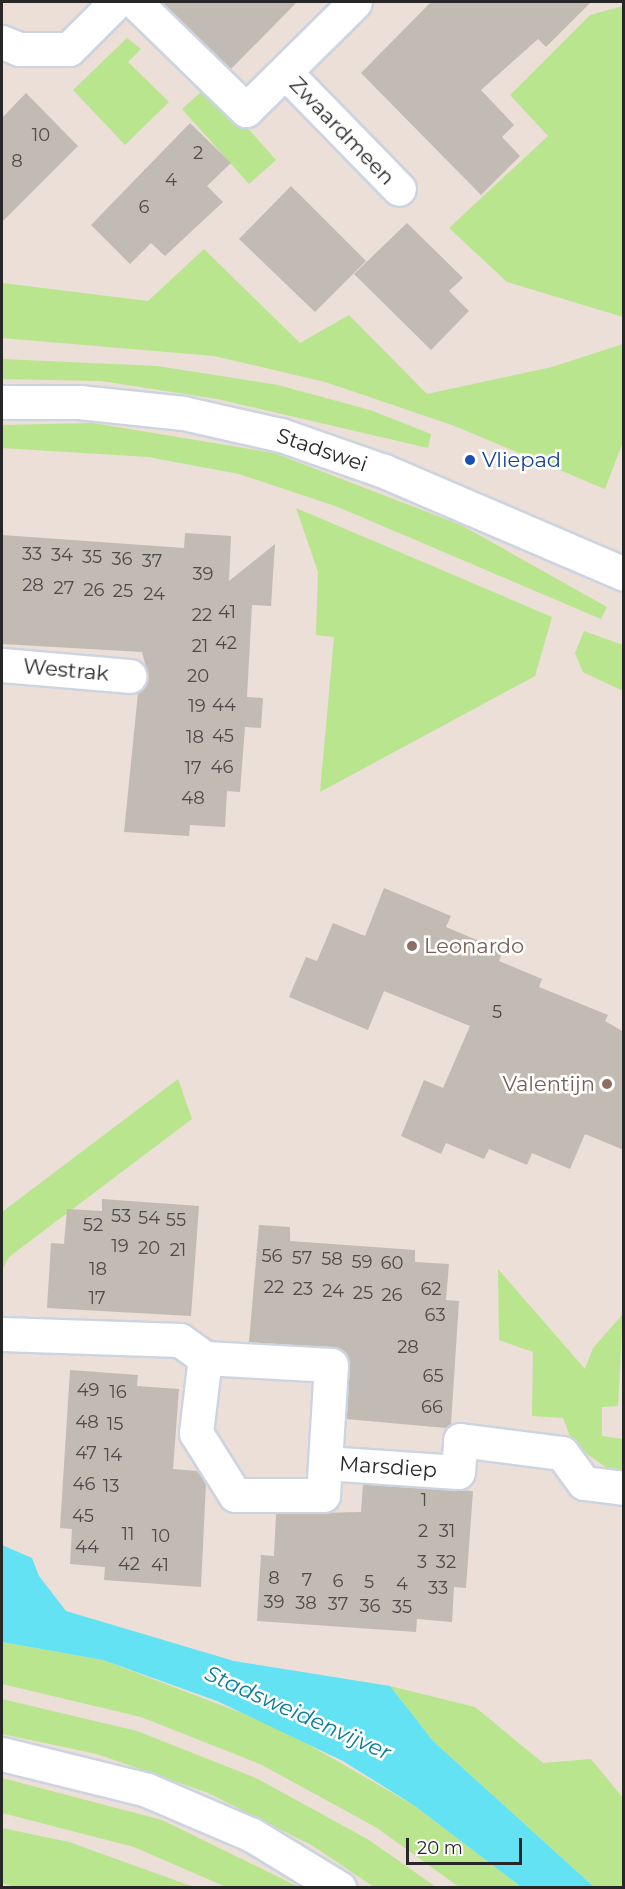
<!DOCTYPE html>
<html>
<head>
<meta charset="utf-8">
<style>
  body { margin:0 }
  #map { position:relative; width:625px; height:1889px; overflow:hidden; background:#ebdfd7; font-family:Montserrat,sans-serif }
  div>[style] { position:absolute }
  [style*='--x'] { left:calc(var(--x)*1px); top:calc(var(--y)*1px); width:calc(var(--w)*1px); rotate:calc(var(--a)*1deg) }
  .green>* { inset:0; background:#b9e58f }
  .water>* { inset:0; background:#63e2f4 }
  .building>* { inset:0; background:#c2bbb3 }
  .roads { filter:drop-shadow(2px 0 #ccd3e1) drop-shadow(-2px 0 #ccd3e1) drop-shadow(0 2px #ccd3e1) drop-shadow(0 -2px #ccd3e1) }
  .minor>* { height:33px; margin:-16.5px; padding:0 16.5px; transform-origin:16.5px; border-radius:16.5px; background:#fff }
  .dots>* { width:16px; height:16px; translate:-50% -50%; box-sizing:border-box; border:3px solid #fff; border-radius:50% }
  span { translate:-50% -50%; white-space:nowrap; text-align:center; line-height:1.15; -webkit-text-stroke:5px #fff; paint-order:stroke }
  .number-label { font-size:18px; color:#4e4c4a }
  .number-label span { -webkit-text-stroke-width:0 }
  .street-label { font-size:21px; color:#272727 }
  .transit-label { font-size:21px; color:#164399 }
  .left { translate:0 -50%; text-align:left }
  .education-label { font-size:21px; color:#785e54 }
  .right { translate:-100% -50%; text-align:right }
  .water-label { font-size:22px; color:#077d9a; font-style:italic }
  .frame { position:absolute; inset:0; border:3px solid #272727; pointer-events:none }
  .scale { position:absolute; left:406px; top:1838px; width:116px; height:27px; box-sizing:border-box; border:3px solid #272727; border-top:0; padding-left:8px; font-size:18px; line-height:21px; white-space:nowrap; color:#272727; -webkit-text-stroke:4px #fff; paint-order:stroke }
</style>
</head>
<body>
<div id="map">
  <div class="green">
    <div style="clip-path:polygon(623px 6px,624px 6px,623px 317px,507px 282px,449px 228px,548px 136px,510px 95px,590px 15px)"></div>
    <div style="clip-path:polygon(127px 38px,141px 49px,128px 62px,169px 102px,125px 145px,73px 90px)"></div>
    <div style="clip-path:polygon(209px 85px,276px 160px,249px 184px,182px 109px)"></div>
    <div style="clip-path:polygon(204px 249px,300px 343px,349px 315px,427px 394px,552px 367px,623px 344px,623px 442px,605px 489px,452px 425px,325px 382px,214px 356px,2px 338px,2px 283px,148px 301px)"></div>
    <div style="clip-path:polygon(2px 359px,157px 366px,278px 385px,370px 410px,431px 434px,428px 448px,217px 399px,101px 381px,2px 379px)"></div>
    <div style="clip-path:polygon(93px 423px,274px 453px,461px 525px,607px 607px,601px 619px,338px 507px,239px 474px,148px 457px,2px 448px,2px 425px)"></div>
    <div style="clip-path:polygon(296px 508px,552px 617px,535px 676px,320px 792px,334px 637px,316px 635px,318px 572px)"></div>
    <div style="clip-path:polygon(584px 631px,623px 645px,623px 691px,583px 672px,575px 653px)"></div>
    <div style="clip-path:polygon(178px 1079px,192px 1119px,9px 1257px,2px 1270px,2px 1212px)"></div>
    <div style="clip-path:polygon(498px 1269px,585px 1369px,593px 1348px,623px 1314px,618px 1406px,602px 1407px,602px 1436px,623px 1439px,623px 1472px,607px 1468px,573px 1444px,563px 1418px,532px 1416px,533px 1352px,499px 1340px)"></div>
    <div style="clip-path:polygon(2px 1642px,103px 1660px,278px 1727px,415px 1806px,521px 1887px,459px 1887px,377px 1828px,262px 1765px,141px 1717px,2px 1684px)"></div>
    <div style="clip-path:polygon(390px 1686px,475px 1707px,543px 1763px,591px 1759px,623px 1798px,623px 1887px,594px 1887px,433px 1741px)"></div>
    <div style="clip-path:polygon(2px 1699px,137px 1731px,256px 1778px,369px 1840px,436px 1887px,374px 1887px,313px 1846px,208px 1793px,97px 1754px,2px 1734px)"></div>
    <div style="clip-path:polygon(2px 1778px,162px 1820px,299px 1887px,226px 1887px,134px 1847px,2px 1813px)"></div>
    <div style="clip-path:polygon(2px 1828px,69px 1842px,194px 1887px,14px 1887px,2px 1883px)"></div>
  </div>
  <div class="water">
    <div style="clip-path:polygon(2px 1545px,32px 1558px,39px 1576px,66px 1611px,234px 1661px,390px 1686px,433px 1741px,594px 1887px,521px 1887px,415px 1806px,343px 1761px,217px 1701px,103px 1660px,2px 1642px)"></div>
  </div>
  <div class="building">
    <div style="clip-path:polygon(161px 2px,297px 2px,231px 69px)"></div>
    <div style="clip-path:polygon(431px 2px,591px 2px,546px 47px,538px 39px,481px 90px,514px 125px,502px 137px,520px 156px,481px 195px,361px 73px)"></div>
    <div style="clip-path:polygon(26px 93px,78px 146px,2px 222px,2px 118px)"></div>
    <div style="clip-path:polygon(190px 123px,231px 163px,207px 186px,223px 202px,165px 256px,151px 243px,130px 264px,91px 225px)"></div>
    <div style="clip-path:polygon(291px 186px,366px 261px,315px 312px,239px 239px)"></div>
    <div style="clip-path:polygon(407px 223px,463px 278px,449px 291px,469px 311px,431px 350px,354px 274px)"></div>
    <div style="clip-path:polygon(185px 533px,231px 536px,229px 581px,275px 544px,271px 606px,252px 605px,247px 697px,263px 698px,261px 728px,245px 727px,240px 792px,227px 791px,225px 827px,190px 825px,189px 836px,124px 832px,138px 693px,149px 678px,142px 652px,2px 644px,2px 535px,184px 548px)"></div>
    <div style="clip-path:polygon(384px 888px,451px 916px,446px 927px,503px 951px,499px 961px,542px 979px,539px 987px,608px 1015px,605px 1021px,624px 1032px,624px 1150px,585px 1134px,570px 1169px,532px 1153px,527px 1165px,489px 1149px,484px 1159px,446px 1143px,441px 1154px,401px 1136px,424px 1080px,443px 1088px,470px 1026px,384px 991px,368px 1030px,289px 997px,306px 957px,317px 961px,333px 923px,365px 936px)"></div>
    <div style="clip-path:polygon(102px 1199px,199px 1206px,191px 1316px,47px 1308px,51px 1243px,64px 1244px,67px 1209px,102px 1211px)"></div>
    <div style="clip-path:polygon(259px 1225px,290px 1227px,290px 1241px,415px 1250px,415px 1262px,449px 1264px,446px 1300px,459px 1301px,451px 1424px,446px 1428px,346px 1419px,350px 1366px,342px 1350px,249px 1342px)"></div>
    <div style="clip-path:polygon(70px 1370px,138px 1375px,137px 1386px,179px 1389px,173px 1469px,197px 1471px,206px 1483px,201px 1587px,104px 1580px,105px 1567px,70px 1564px,72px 1529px,60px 1528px)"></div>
    <div style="clip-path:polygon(363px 1484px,473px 1491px,466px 1588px,454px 1587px,452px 1622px,417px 1619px,416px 1632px,257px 1621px,261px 1555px,274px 1556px,276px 1514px,361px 1512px)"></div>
  </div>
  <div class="roads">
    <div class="minor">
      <div style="--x:135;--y:2;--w:155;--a:44.2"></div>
      <div style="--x:246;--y:110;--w:153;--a:-44.7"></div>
      <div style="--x:2;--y:42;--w:18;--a:22"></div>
      <div style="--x:19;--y:49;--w:50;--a:0"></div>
      <div style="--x:69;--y:49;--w:66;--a:-45"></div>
      <div style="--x:285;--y:72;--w:163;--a:45.7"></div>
      <div style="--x:2;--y:402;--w:77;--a:0"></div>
      <div style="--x:79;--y:402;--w:105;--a:6"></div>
      <div style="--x:183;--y:413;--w:100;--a:12.7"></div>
      <div style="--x:281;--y:435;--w:109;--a:19.3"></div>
      <div style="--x:384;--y:471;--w:261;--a:23.2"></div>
      <div style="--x:2;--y:665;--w:128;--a:4.9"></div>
      <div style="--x:2;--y:1334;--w:178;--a:1.9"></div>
      <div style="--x:180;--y:1340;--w:31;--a:36"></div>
      <div style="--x:205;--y:1358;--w:126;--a:3.2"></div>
      <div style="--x:331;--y:1365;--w:130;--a:93.5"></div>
      <div style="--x:323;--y:1495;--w:88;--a:180"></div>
      <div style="--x:235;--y:1495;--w:73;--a:-122.2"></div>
      <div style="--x:196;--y:1433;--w:76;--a:-83.2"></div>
      <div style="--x:325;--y:1463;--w:133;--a:3.9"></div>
      <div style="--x:458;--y:1472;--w:32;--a:-86"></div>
      <div style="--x:460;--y:1440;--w:103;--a:7.3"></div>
      <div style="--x:562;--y:1453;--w:37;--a:54"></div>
      <div style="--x:584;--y:1483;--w:40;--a:7.1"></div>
      <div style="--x:2;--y:1754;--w:149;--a:13.9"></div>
      <div style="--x:147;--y:1790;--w:114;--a:23.2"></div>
      <div style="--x:252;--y:1835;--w:102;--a:31.3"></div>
    </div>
  </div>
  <div class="dots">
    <div style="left:470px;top:460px;background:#1a4fb4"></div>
    <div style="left:412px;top:946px;background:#8d6e63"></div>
    <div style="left:607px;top:1084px;background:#8d6e63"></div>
  </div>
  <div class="number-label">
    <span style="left:41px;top:135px">10</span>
    <span style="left:198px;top:153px">2</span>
    <span style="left:17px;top:161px">8</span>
    <span style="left:171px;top:180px">4</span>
    <span style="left:144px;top:207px">6</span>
    <span style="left:32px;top:554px">33</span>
    <span style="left:62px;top:555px">34</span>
    <span style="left:92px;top:557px">35</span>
    <span style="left:122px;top:559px">36</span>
    <span style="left:152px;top:561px">37</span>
    <span style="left:203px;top:574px">39</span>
    <span style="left:33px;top:585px">28</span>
    <span style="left:64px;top:588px">27</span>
    <span style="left:94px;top:590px">26</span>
    <span style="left:123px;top:591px">25</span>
    <span style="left:154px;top:594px">24</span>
    <span style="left:227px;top:612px">41</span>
    <span style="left:202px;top:615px">22</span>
    <span style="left:226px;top:643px">42</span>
    <span style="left:200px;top:646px">21</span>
    <span style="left:198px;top:676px">20</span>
    <span style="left:224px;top:705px">44</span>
    <span style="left:197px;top:706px">19</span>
    <span style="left:223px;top:736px">45</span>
    <span style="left:195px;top:737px">18</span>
    <span style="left:222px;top:767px">46</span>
    <span style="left:193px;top:768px">17</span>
    <span style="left:193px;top:798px">48</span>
    <span style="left:497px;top:1012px">5</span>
    <span style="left:121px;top:1216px">53</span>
    <span style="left:149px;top:1218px">54</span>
    <span style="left:176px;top:1220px">55</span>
    <span style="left:93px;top:1225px">52</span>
    <span style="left:120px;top:1246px">19</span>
    <span style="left:149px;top:1248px">20</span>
    <span style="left:178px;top:1250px">21</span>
    <span style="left:272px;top:1256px">56</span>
    <span style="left:302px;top:1258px">57</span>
    <span style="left:332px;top:1259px">58</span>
    <span style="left:362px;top:1262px">59</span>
    <span style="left:392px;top:1263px">60</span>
    <span style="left:98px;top:1269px">18</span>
    <span style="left:274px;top:1287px">22</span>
    <span style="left:303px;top:1289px">23</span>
    <span style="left:431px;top:1289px">62</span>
    <span style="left:333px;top:1291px">24</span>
    <span style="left:363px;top:1293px">25</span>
    <span style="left:392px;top:1295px">26</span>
    <span style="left:97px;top:1298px">17</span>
    <span style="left:435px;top:1315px">63</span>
    <span style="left:408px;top:1347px">28</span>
    <span style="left:433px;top:1376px">65</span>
    <span style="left:88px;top:1390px">49</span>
    <span style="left:118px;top:1392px">16</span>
    <span style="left:432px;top:1407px">66</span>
    <span style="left:87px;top:1422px">48</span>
    <span style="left:115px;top:1424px">15</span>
    <span style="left:86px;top:1453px">47</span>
    <span style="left:113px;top:1455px">14</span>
    <span style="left:84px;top:1484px">46</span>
    <span style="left:111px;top:1486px">13</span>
    <span style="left:424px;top:1500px">1</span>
    <span style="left:83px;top:1516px">45</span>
    <span style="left:423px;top:1531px">2</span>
    <span style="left:447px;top:1531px">31</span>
    <span style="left:128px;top:1534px">11</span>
    <span style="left:161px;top:1536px">10</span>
    <span style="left:87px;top:1547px">44</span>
    <span style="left:422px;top:1562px">3</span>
    <span style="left:446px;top:1562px">32</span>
    <span style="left:129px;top:1564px">42</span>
    <span style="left:160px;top:1565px">41</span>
    <span style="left:274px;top:1578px">8</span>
    <span style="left:307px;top:1580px">7</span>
    <span style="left:338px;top:1581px">6</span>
    <span style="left:369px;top:1582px">5</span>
    <span style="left:402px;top:1584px">4</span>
    <span style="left:438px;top:1588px">33</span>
    <span style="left:274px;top:1602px">39</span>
    <span style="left:306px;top:1603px">38</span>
    <span style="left:338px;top:1604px">37</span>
    <span style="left:370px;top:1606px">36</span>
    <span style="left:402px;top:1607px">35</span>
  </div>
  <div class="street-label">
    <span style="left:342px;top:131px;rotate:46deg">Zwaardmeen</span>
    <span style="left:322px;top:450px;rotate:19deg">Stadswei</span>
    <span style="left:66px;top:670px;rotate:5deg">Westrak</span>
    <span style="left:388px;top:1467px;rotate:4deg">Marsdiep</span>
  </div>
  <div class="transit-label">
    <span class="left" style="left:482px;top:460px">Vliepad</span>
  </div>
  <div class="education-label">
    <span class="left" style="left:424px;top:946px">Leonardo</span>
    <span class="right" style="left:595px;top:1084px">Valentijn</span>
  </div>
  <div class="water-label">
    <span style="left:298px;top:1713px;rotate:24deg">Stadsweidenvijver</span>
  </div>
  <div class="frame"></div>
  <div class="scale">20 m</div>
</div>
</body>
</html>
